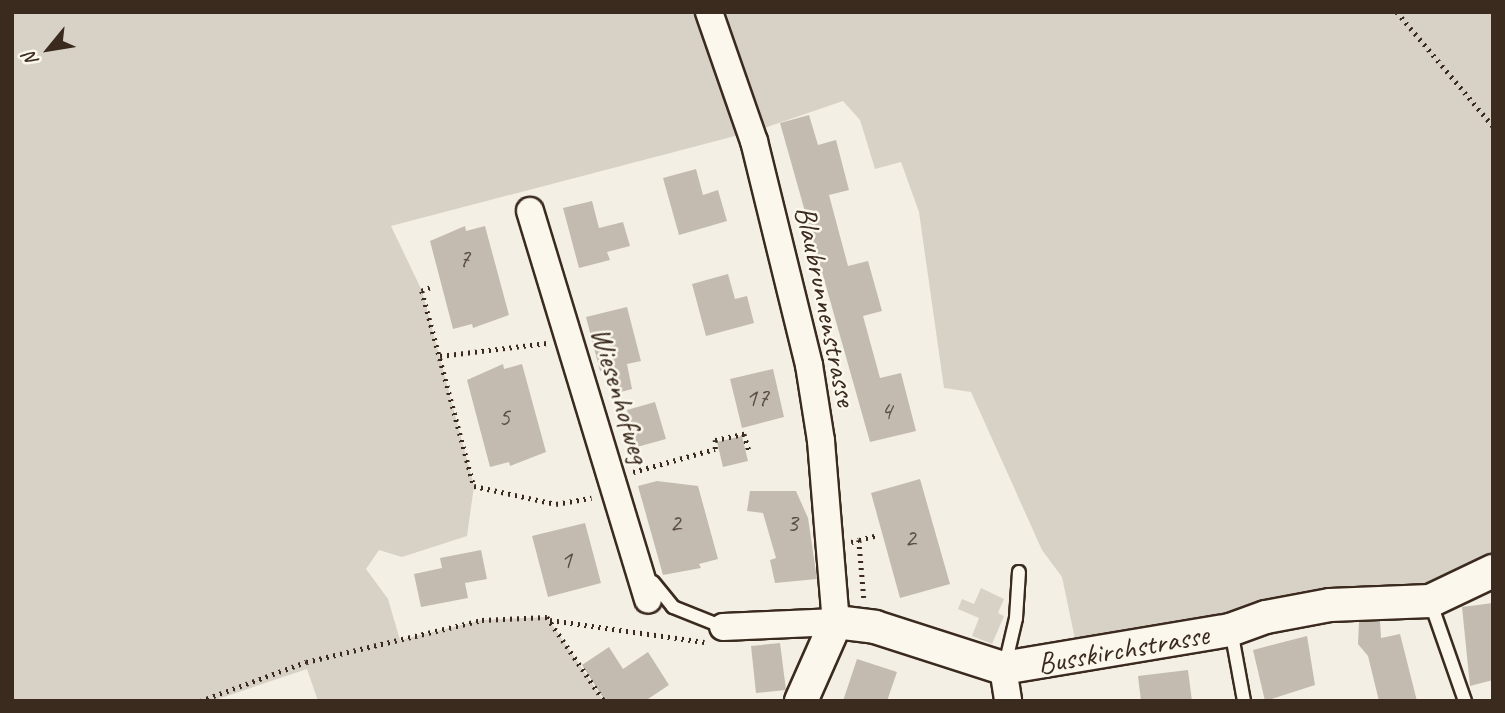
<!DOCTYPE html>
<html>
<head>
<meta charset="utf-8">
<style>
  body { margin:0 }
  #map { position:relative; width:1505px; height:713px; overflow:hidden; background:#f3efe4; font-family:Caveat,sans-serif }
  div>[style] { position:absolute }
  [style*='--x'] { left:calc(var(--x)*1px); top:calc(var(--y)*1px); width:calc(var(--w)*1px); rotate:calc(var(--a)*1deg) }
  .green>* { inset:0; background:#d8d1c6 }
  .building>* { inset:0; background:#c3bbb0 }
  .path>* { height:4.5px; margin-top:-2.25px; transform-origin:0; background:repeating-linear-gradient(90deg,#3b2a1e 0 2px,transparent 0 7px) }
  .roads { filter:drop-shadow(2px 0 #3b2a1e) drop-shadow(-2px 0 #3b2a1e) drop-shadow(0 2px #3b2a1e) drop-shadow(0 -2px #3b2a1e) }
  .service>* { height:12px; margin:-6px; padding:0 6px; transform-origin:6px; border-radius:6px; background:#fbf7ec }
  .minor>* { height:26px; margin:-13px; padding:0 13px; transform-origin:13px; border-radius:13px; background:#fbf7ec }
  .tertiary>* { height:32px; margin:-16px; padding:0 16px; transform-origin:16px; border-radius:16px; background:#fbf7ec }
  span { translate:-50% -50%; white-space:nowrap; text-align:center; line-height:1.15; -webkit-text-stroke:5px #fbf7ec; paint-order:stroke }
  .number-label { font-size:26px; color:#5d4e42 }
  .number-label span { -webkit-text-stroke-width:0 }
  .street-label { font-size:30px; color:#3b2a1e }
  .frame { position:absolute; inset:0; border:14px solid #3b2a1e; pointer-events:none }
  .north { position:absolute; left:14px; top:14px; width:70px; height:70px; -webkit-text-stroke:5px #fbf7ec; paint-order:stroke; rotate:240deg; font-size:19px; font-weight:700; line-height:28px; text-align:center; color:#3b2a1e }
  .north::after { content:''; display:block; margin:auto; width:24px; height:32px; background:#3b2a1e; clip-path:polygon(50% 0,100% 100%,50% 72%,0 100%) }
</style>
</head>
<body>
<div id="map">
  <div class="green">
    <div style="clip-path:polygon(12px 12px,1493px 12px,1493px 571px,1079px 658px,1062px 577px,1042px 550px,971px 392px,944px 388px,919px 212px,901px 162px,875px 169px,860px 120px,843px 101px,758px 130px,391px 226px,422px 291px,474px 486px,467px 536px,402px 557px,379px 550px,366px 569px,388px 599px,400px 640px,482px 620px,547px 617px,604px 701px,318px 701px,307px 669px,212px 701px,12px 701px)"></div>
    <div style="clip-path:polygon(981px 588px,1004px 599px,998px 613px,1004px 616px,992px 644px,972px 636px,979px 618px,958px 609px,962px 599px,974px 604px)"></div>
  </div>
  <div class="building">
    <div style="clip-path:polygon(809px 115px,818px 145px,836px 140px,849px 190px,829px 195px,848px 266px,868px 261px,882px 311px,863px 316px,880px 378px,901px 373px,916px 431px,870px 442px,780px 123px)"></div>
    <div style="clip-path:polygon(696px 169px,703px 195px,718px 190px,727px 221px,679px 235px,663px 178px)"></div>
    <div style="clip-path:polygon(592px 201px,599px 228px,623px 222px,630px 246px,607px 252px,610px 260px,579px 268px,563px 208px)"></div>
    <div style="clip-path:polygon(465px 226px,466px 231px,485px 226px,509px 315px,473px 328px,472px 324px,453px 329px,430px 241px)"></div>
    <div style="clip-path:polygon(728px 274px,735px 299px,747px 296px,754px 323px,706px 336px,692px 284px)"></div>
    <div style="clip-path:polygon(627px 307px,641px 361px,627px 364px,632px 389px,613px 394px,606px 370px,600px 371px,586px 317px)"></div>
    <div style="clip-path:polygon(503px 364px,504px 369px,522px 364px,546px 452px,510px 466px,509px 462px,490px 467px,467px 380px)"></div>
    <div style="clip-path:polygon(773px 369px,784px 417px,742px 428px,730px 379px)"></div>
    <div style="clip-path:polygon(655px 402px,666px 439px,637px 447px,627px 410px)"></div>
    <div style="clip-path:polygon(742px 436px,748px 461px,723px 467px,717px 442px)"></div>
    <div style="clip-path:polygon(920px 479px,950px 584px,900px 598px,871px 493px)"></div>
    <div style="clip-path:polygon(657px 481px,698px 486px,718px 559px,699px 564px,701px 568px,663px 575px,638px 486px)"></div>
    <div style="clip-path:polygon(750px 491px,796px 491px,808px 518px,817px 579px,775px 583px,770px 560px,776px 558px,763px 513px,747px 511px)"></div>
    <div style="clip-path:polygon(585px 523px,601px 583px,548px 597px,532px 536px)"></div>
    <div style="clip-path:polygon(481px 550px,487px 579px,465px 583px,468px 598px,421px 607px,414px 574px,442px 568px,440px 558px)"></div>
    <div style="clip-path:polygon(1493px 603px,1493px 680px,1470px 686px,1462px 607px)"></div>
    <div style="clip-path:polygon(1380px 621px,1381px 638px,1400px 634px,1417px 701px,1379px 701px,1368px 656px,1358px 644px,1359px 622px)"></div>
    <div style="clip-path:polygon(1307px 636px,1315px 685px,1265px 701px,1253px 650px)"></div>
    <div style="clip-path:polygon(780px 643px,786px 690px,756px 693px,751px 646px)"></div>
    <div style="clip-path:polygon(609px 647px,623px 669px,648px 652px,669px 685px,645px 701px,605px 701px,582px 665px)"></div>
    <div style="clip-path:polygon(857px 659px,897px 672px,887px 701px,843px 701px)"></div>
    <div style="clip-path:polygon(1188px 670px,1192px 701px,1141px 701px,1138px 676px)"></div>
  </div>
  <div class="path">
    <div style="--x:1397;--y:12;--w:149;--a:49.9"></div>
    <div style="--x:430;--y:288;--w:9;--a:159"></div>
    <div style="--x:422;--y:291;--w:202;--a:75.1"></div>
    <div style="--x:474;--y:486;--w:84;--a:12.4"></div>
    <div style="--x:556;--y:504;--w:36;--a:-10"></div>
    <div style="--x:440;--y:356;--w:108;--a:-6.9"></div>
    <div style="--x:633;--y:472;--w:85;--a:-15.7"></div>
    <div style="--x:715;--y:449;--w:9;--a:-90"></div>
    <div style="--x:715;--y:440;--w:30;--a:-12"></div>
    <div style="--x:744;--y:434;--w:17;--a:73"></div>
    <div style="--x:859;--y:540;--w:20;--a:-15"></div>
    <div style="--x:851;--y:542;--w:8;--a:-14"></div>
    <div style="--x:859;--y:540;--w:58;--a:85.1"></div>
    <div style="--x:550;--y:620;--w:156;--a:8.1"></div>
    <div style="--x:200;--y:701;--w:113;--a:-20.2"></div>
    <div style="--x:306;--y:662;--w:181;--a:-13.4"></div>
    <div style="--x:482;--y:620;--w:65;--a:-2.6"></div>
    <div style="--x:547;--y:617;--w:102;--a:55.8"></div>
  </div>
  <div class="roads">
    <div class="service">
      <div style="--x:653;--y:582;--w:32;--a:51"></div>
      <div style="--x:673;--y:607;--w:54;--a:21.8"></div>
      <div style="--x:1430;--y:601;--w:106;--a:70.7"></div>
      <div style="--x:1231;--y:630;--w:72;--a:79.6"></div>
      <div style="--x:1005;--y:665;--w:48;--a:-76.8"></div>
      <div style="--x:1016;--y:618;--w:46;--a:-86.3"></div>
    </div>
    <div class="minor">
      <div style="--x:709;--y:12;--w:137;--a:70.8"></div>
      <div style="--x:754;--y:141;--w:231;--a:76.2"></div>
      <div style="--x:809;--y:365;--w:77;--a:81"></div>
      <div style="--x:821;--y:441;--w:182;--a:85.3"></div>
      <div style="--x:836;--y:622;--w:113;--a:177.5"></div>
      <div style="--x:530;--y:211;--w:406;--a:73.1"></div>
      <div style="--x:1003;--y:668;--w:33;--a:81"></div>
    </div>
    <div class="tertiary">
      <div style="--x:801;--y:701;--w:86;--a:-66.1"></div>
      <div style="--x:836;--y:622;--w:39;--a:7"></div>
      <div style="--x:875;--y:627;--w:134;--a:17.8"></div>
      <div style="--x:1003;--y:668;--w:230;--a:-9.5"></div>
      <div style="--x:1230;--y:630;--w:38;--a:-20"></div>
      <div style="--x:1266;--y:617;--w:65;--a:-10.6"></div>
      <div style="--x:1330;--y:605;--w:100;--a:-2.3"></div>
      <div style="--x:1430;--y:601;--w:70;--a:-25.5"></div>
    </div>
  </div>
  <div class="number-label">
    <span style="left:464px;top:259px">7</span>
    <span style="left:757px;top:398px">17</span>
    <span style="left:886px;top:411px">4</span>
    <span style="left:504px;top:417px">5</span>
    <span style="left:675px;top:523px">2</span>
    <span style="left:792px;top:523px">3</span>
    <span style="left:910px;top:538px">2</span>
    <span style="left:566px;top:560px">1</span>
  </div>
  <div class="street-label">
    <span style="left:826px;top:306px;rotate:78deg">Blaubrunnenstrasse</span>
    <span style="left:621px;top:395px;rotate:73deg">Wiesenhofweg</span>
    <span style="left:1123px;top:649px;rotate:-10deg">Busskirchstrasse</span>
  </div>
  <div class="frame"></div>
  <div class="north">N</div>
</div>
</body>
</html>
